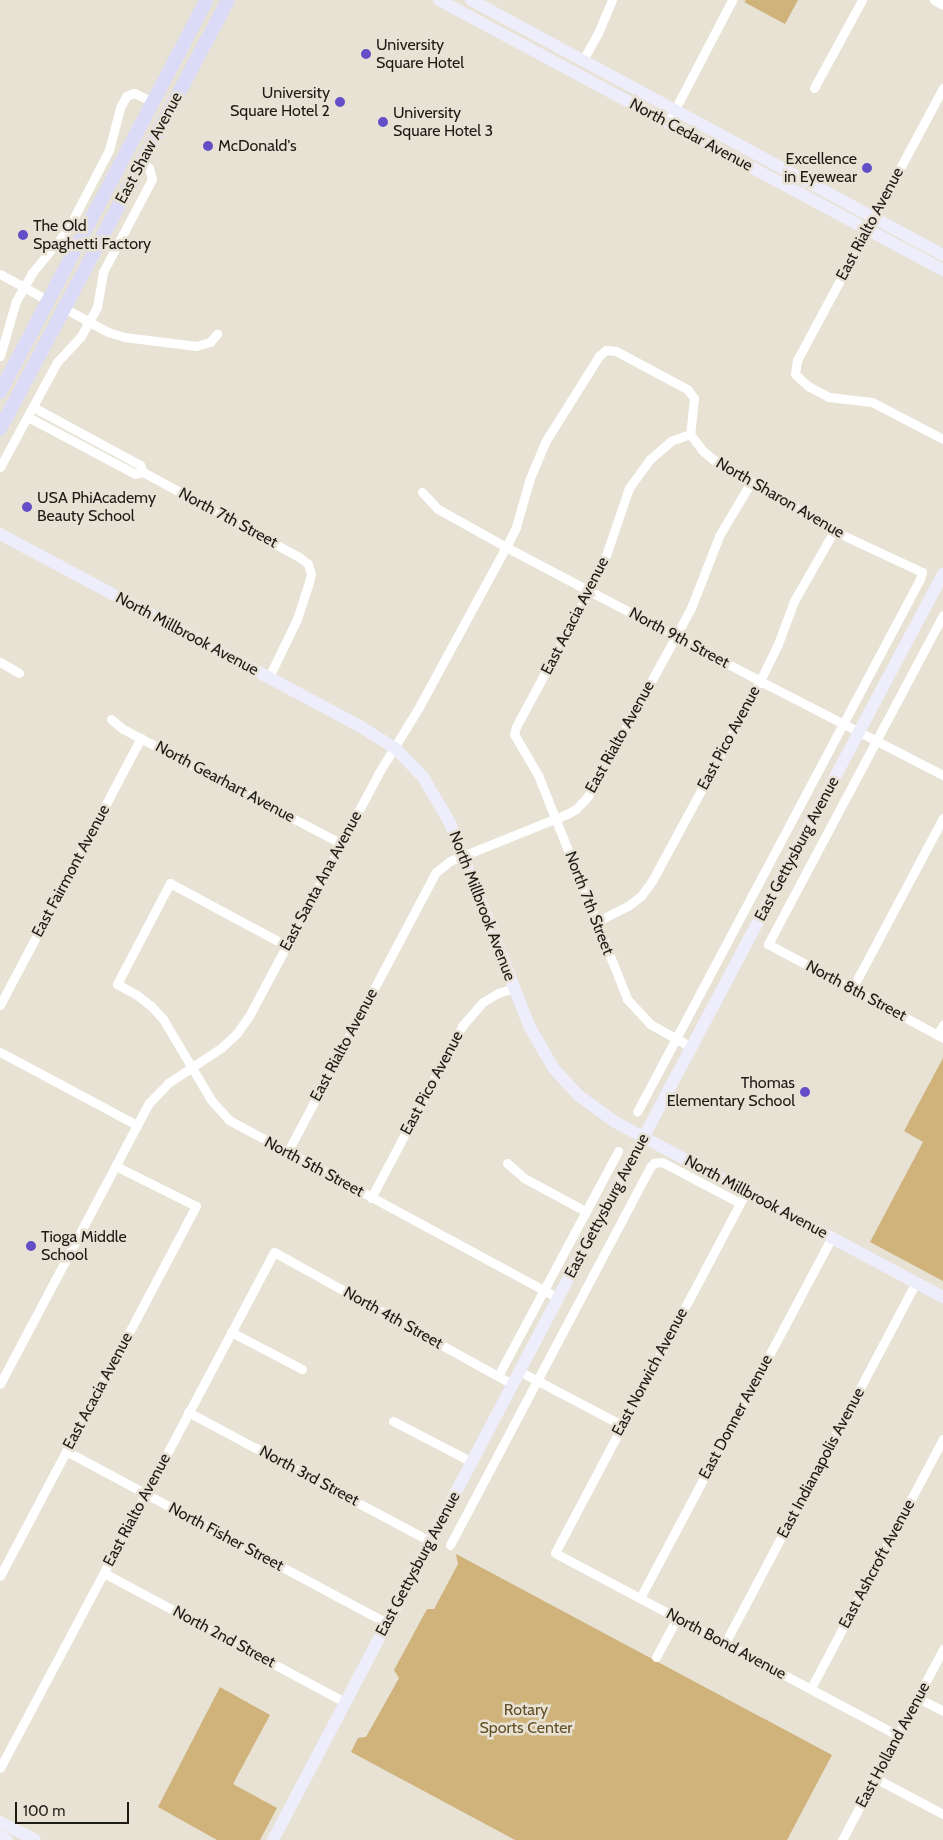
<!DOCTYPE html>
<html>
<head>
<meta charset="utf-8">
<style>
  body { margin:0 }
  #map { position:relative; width:943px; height:1840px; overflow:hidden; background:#e8e2d5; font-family:Cabin,sans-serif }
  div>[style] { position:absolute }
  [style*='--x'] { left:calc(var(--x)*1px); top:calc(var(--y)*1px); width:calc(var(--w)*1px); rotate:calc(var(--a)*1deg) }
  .green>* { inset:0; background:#cfb37b }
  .street>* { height:9px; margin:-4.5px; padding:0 4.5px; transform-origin:4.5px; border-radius:4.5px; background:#fff }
  .secondary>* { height:12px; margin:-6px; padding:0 6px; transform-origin:6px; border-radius:6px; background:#eeedfb }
  .primary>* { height:14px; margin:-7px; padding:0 7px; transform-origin:7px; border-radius:7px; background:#dcdbf7 }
  .dots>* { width:14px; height:14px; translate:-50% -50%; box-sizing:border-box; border:2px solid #e8e2d5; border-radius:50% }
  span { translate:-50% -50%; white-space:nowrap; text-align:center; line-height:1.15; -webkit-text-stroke:5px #e8e2d5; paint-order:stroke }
  .poi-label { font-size:16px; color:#1d1b16 }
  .left { translate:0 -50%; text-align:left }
  .right { translate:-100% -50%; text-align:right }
  .street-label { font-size:16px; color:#1d1b16 }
  .park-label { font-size:16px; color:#645027 }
  .scale { position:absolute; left:15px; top:1802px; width:114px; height:22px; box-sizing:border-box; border:2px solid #1d1b16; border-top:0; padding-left:6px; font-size:15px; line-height:18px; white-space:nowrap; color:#1d1b16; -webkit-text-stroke:4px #e8e2d5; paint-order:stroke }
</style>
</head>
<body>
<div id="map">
  <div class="green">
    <div style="clip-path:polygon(746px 0,798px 0,785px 24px,744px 2px)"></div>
    <div style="clip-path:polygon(943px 1058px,943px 1281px,870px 1242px,923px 1142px,904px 1131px)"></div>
    <div style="clip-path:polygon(456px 1554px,832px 1755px,787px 1840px,515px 1840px,351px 1752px,358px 1738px,366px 1737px,399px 1678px,394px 1670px,427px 1609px,434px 1609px,458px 1564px)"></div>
    <div style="clip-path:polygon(220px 1687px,270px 1715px,233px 1784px,277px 1808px,260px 1840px,217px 1840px,158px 1807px)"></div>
  </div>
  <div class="street">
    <div style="--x:934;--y:0;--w:10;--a:29"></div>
    <div style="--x:583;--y:60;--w:31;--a:-61"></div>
    <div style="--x:598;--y:33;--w:36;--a:-67"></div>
    <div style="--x:814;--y:88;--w:100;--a:-61.4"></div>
    <div style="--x:943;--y:88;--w:309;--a:118.2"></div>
    <div style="--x:797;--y:360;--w:14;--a:98"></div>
    <div style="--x:795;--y:374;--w:18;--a:43"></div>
    <div style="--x:808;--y:386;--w:24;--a:28"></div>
    <div style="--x:829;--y:397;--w:43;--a:6.6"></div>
    <div style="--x:872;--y:402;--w:80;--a:27.5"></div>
    <div style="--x:672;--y:115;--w:130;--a:-62.4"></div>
    <div style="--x:0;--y:274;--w:56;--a:28.9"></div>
    <div style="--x:64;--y:308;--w:50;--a:28.6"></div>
    <div style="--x:108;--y:332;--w:17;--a:17"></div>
    <div style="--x:124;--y:337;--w:73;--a:7.1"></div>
    <div style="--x:196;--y:346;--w:15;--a:-16"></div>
    <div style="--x:210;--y:342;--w:11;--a:-49"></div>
    <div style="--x:0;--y:356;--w:57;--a:-73.8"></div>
    <div style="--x:16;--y:301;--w:32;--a:-60"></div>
    <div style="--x:32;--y:273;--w:57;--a:-50.7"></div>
    <div style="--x:68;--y:229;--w:89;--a:-62.6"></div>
    <div style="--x:109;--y:150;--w:43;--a:-75.3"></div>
    <div style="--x:120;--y:108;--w:13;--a:-63"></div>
    <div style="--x:126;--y:96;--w:9;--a:-21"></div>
    <div style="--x:134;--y:93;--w:21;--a:25"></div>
    <div style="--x:33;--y:407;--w:109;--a:28.4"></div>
    <div style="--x:129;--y:459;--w:13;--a:29"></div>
    <div style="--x:140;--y:465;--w:8;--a:67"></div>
    <div style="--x:143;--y:472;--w:178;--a:28.6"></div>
    <div style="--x:299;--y:557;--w:11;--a:38"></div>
    <div style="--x:308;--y:564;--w:10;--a:73"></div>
    <div style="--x:311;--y:574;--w:8;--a:104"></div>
    <div style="--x:309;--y:582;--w:39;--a:108"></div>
    <div style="--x:297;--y:619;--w:64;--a:115.8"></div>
    <div style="--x:28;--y:417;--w:121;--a:28"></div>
    <div style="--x:135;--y:474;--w:8;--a:-14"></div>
    <div style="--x:690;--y:434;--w:20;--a:160"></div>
    <div style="--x:671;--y:441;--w:28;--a:139"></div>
    <div style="--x:650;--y:459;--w:36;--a:126"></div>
    <div style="--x:629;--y:488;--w:83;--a:108.9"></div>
    <div style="--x:602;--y:567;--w:182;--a:118.3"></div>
    <div style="--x:516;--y:727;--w:7;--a:106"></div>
    <div style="--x:514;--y:734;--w:48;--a:59.7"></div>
    <div style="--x:538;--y:775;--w:241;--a:68.3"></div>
    <div style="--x:627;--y:999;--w:34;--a:47"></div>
    <div style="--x:650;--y:1024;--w:47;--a:29.3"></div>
    <div style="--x:0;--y:467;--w:119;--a:-61.5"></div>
    <div style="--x:57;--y:362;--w:35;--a:-47"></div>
    <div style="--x:81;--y:336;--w:33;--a:-61"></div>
    <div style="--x:97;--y:307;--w:36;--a:-80"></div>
    <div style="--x:103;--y:272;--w:105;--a:-62.2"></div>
    <div style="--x:152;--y:179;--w:11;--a:-105"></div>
    <div style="--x:149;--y:168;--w:10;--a:-143"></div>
    <div style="--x:422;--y:492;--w:23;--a:47"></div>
    <div style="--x:438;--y:509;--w:78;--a:29.2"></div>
    <div style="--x:506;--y:547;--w:287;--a:27.8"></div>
    <div style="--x:760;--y:681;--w:206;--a:27.2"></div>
    <div style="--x:943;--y:615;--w:373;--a:118"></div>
    <div style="--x:768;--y:944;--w:199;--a:28.2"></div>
    <div style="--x:0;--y:662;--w:22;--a:30"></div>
    <div style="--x:111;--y:719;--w:16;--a:40"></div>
    <div style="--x:123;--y:729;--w:245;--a:27.7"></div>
    <div style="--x:596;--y:922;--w:36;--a:-27"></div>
    <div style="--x:628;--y:906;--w:16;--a:-38"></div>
    <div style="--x:641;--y:896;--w:19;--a:-54"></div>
    <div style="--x:652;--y:881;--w:227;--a:-61.6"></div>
    <div style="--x:760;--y:681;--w:41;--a:-64.1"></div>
    <div style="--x:778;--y:644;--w:46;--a:-69.6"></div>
    <div style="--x:794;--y:601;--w:81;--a:-60.3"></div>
    <div style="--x:287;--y:946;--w:133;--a:-151.7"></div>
    <div style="--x:170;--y:883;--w:114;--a:117.7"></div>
    <div style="--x:117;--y:984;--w:23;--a:29"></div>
    <div style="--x:137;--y:995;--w:18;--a:38"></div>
    <div style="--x:151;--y:1006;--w:18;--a:47"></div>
    <div style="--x:163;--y:1019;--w:94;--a:59.3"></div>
    <div style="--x:211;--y:1100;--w:27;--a:48"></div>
    <div style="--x:229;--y:1120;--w:374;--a:28.4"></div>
    <div style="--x:852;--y:989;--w:194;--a:-62"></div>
    <div style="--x:0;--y:1005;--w:302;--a:-62.2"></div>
    <div style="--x:937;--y:1035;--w:12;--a:-59"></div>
    <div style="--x:0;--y:1052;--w:155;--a:28.1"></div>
    <div style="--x:287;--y:1153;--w:317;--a:-62.1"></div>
    <div style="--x:435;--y:873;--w:19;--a:-39"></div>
    <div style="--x:450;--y:861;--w:126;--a:-21.9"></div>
    <div style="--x:567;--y:814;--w:10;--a:-29"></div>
    <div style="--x:576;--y:809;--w:18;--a:-47"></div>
    <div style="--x:588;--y:796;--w:183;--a:-61.2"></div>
    <div style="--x:676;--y:636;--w:32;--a:-62"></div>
    <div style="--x:691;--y:608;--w:77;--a:-68.7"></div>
    <div style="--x:719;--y:536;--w:63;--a:-59.3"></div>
    <div style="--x:507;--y:1163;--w:23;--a:41"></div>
    <div style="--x:524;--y:1178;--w:69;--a:28.4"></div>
    <div style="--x:746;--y:1192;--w:408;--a:117.9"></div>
    <div style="--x:555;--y:1553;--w:387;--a:28"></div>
    <div style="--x:371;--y:1198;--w:195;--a:-62.1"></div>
    <div style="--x:462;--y:1026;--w:32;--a:-49"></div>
    <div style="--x:483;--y:1002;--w:17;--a:-31"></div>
    <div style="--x:498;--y:993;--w:17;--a:-17"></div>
    <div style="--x:231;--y:1332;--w:80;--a:27.5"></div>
    <div style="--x:519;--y:1371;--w:116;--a:27.7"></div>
    <div style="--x:498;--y:1376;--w:255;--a:-61.9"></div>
    <div style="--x:0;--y:1384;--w:318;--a:-62.1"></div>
    <div style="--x:149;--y:1103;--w:28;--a:-46"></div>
    <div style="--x:168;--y:1083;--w:64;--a:-33.4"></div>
    <div style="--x:221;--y:1048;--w:22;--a:-43"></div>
    <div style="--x:237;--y:1033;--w:21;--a:-55"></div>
    <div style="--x:249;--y:1016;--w:274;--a:-61.9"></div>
    <div style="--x:378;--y:774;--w:79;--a:-58.5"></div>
    <div style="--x:419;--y:707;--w:182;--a:-61.5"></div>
    <div style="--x:506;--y:547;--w:22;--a:-63"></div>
    <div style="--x:516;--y:527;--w:51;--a:-74.1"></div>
    <div style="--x:530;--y:478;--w:39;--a:-67"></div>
    <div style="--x:545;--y:442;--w:102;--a:-57.9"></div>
    <div style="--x:599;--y:356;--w:9;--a:-41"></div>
    <div style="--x:606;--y:350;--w:10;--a:6"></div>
    <div style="--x:616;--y:351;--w:81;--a:28.2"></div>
    <div style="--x:687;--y:389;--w:11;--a:52"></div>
    <div style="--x:694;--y:398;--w:36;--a:96"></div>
    <div style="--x:690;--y:434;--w:20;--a:53"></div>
    <div style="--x:702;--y:450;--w:16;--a:40"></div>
    <div style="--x:714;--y:460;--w:139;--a:30.6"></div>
    <div style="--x:834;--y:531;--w:97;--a:25"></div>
    <div style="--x:922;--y:572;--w:7;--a:106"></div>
    <div style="--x:920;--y:579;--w:603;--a:117.97"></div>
    <div style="--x:188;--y:1412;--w:274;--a:28.1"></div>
    <div style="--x:393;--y:1421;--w:89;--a:27.4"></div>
    <div style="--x:66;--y:1451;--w:364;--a:28.2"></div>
    <div style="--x:450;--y:1545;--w:428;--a:-62.1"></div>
    <div style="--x:650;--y:1167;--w:6;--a:-45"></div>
    <div style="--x:654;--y:1163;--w:8;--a:-7"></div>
    <div style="--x:662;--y:1162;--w:88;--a:27.7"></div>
    <div style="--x:104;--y:1573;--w:273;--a:28.2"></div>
    <div style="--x:0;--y:1576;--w:419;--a:-62.1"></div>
    <div style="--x:196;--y:1206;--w:89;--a:-153.4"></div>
    <div style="--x:640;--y:1598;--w:409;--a:-62"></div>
    <div style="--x:725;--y:1643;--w:408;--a:-62.1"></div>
    <div style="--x:656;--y:1657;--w:44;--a:-61.7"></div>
    <div style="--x:811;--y:1688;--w:282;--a:-62.1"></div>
    <div style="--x:918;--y:1698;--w:28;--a:27"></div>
    <div style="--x:0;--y:1768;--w:584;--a:-62.03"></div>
    <div style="--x:274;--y:1252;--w:272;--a:29"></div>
    <div style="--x:875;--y:1778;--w:77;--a:27.9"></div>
    <div style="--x:842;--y:1840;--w:216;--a:-62.1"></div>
  </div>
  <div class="secondary">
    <div style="--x:439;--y:0;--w:572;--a:28.18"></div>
    <div style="--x:471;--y:0;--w:536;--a:28.38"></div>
    <div style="--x:0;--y:534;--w:409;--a:28.1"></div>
    <div style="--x:361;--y:727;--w:40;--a:32"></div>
    <div style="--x:395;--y:748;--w:40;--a:46"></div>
    <div style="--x:423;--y:777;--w:53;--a:59.6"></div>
    <div style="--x:450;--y:823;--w:218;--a:68.7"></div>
    <div style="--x:529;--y:1026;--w:50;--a:59.8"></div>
    <div style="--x:554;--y:1069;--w:35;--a:47"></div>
    <div style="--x:578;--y:1095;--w:46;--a:36.1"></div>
    <div style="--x:615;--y:1122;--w:372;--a:28.1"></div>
    <div style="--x:0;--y:1822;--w:39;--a:27"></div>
    <div style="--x:0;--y:1836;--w:8;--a:30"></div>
    <div style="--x:273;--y:1840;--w:612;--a:-62.26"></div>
    <div style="--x:558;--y:1298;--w:820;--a:-62"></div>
  </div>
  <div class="primary">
    <div style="--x:0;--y:392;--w:443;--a:-62.2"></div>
    <div style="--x:0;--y:429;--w:486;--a:-62"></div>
  </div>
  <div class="dots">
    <div style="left:366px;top:54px;background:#644ec7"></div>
    <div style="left:340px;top:102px;background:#644ec7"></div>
    <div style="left:383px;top:122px;background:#644ec7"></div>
    <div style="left:208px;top:146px;background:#644ec7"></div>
    <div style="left:867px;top:168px;background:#644ec7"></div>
    <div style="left:23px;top:235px;background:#644ec7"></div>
    <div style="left:27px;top:507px;background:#644ec7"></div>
    <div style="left:805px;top:1092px;background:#644ec7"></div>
    <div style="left:31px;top:1246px;background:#644ec7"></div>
  </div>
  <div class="poi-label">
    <span class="left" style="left:376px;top:54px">University<br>Square Hotel</span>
    <span class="right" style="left:330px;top:102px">University<br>Square Hotel 2</span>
    <span class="left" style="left:393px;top:122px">University<br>Square Hotel 3</span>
    <span class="left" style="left:218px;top:146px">McDonald's</span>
    <span class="right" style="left:857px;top:168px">Excellence<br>in Eyewear</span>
    <span class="left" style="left:33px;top:235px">The Old<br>Spaghetti Factory</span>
    <span class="left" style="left:37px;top:507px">USA PhiAcademy<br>Beauty School</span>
    <span class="right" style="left:795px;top:1092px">Thomas<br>Elementary School</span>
    <span class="left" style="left:41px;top:1246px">Tioga Middle<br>School</span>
  </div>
  <div class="street-label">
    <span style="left:691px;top:135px;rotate:28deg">North Cedar Avenue</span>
    <span style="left:149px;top:148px;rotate:-62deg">East Shaw Avenue</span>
    <span style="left:870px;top:224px;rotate:-62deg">East Rialto Avenue</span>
    <span style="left:780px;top:498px;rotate:30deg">North Sharon Avenue</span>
    <span style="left:228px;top:518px;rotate:28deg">North 7th Street</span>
    <span style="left:575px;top:616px;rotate:-63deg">East Acacia Avenue</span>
    <span style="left:187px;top:634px;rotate:28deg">North Millbrook Avenue</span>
    <span style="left:679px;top:638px;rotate:28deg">North 9th Street</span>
    <span style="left:620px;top:737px;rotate:-61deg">East Rialto Avenue</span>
    <span style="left:729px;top:738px;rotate:-62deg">East Pico Avenue</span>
    <span style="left:225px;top:782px;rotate:28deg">North Gearhart Avenue</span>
    <span style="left:797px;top:849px;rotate:-62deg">East Gettysburg Avenue</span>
    <span style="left:71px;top:871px;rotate:-62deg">East Fairmont Avenue</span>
    <span style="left:321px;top:881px;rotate:-62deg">East Santa Ana Avenue</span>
    <span style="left:589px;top:903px;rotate:69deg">North 7th Street</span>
    <span style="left:482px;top:906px;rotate:69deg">North Millbrook Avenue</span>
    <span style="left:856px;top:991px;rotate:28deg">North 8th Street</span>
    <span style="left:344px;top:1045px;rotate:-62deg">East Rialto Avenue</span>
    <span style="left:432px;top:1083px;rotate:-62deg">East Pico Avenue</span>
    <span style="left:314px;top:1167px;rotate:28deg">North 5th Street</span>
    <span style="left:756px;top:1197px;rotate:28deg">North Millbrook Avenue</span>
    <span style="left:607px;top:1206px;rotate:-62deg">East Gettysburg Avenue</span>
    <span style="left:393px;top:1318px;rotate:29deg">North 4th Street</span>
    <span style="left:650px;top:1372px;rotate:-62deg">East Norwich Avenue</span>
    <span style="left:98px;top:1391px;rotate:-62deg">East Acacia Avenue</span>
    <span style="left:736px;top:1417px;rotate:-62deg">East Donner Avenue</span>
    <span style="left:821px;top:1463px;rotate:-62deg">East Indianapolis Avenue</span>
    <span style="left:309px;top:1476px;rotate:28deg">North 3rd Street</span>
    <span style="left:137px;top:1510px;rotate:-62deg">East Rialto Avenue</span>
    <span style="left:226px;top:1537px;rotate:28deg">North Fisher Street</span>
    <span style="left:418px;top:1564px;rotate:-62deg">East Gettysburg Avenue</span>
    <span style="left:877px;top:1564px;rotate:-62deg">East Ashcroft Avenue</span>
    <span style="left:224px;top:1637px;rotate:28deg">North 2nd Street</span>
    <span style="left:726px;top:1644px;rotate:28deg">North Bond Avenue</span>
    <span style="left:893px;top:1745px;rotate:-62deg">East Holland Avenue</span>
  </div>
  <div class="park-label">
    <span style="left:526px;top:1719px">Rotary<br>Sports Center</span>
  </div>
  <div class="scale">100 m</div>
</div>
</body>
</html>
